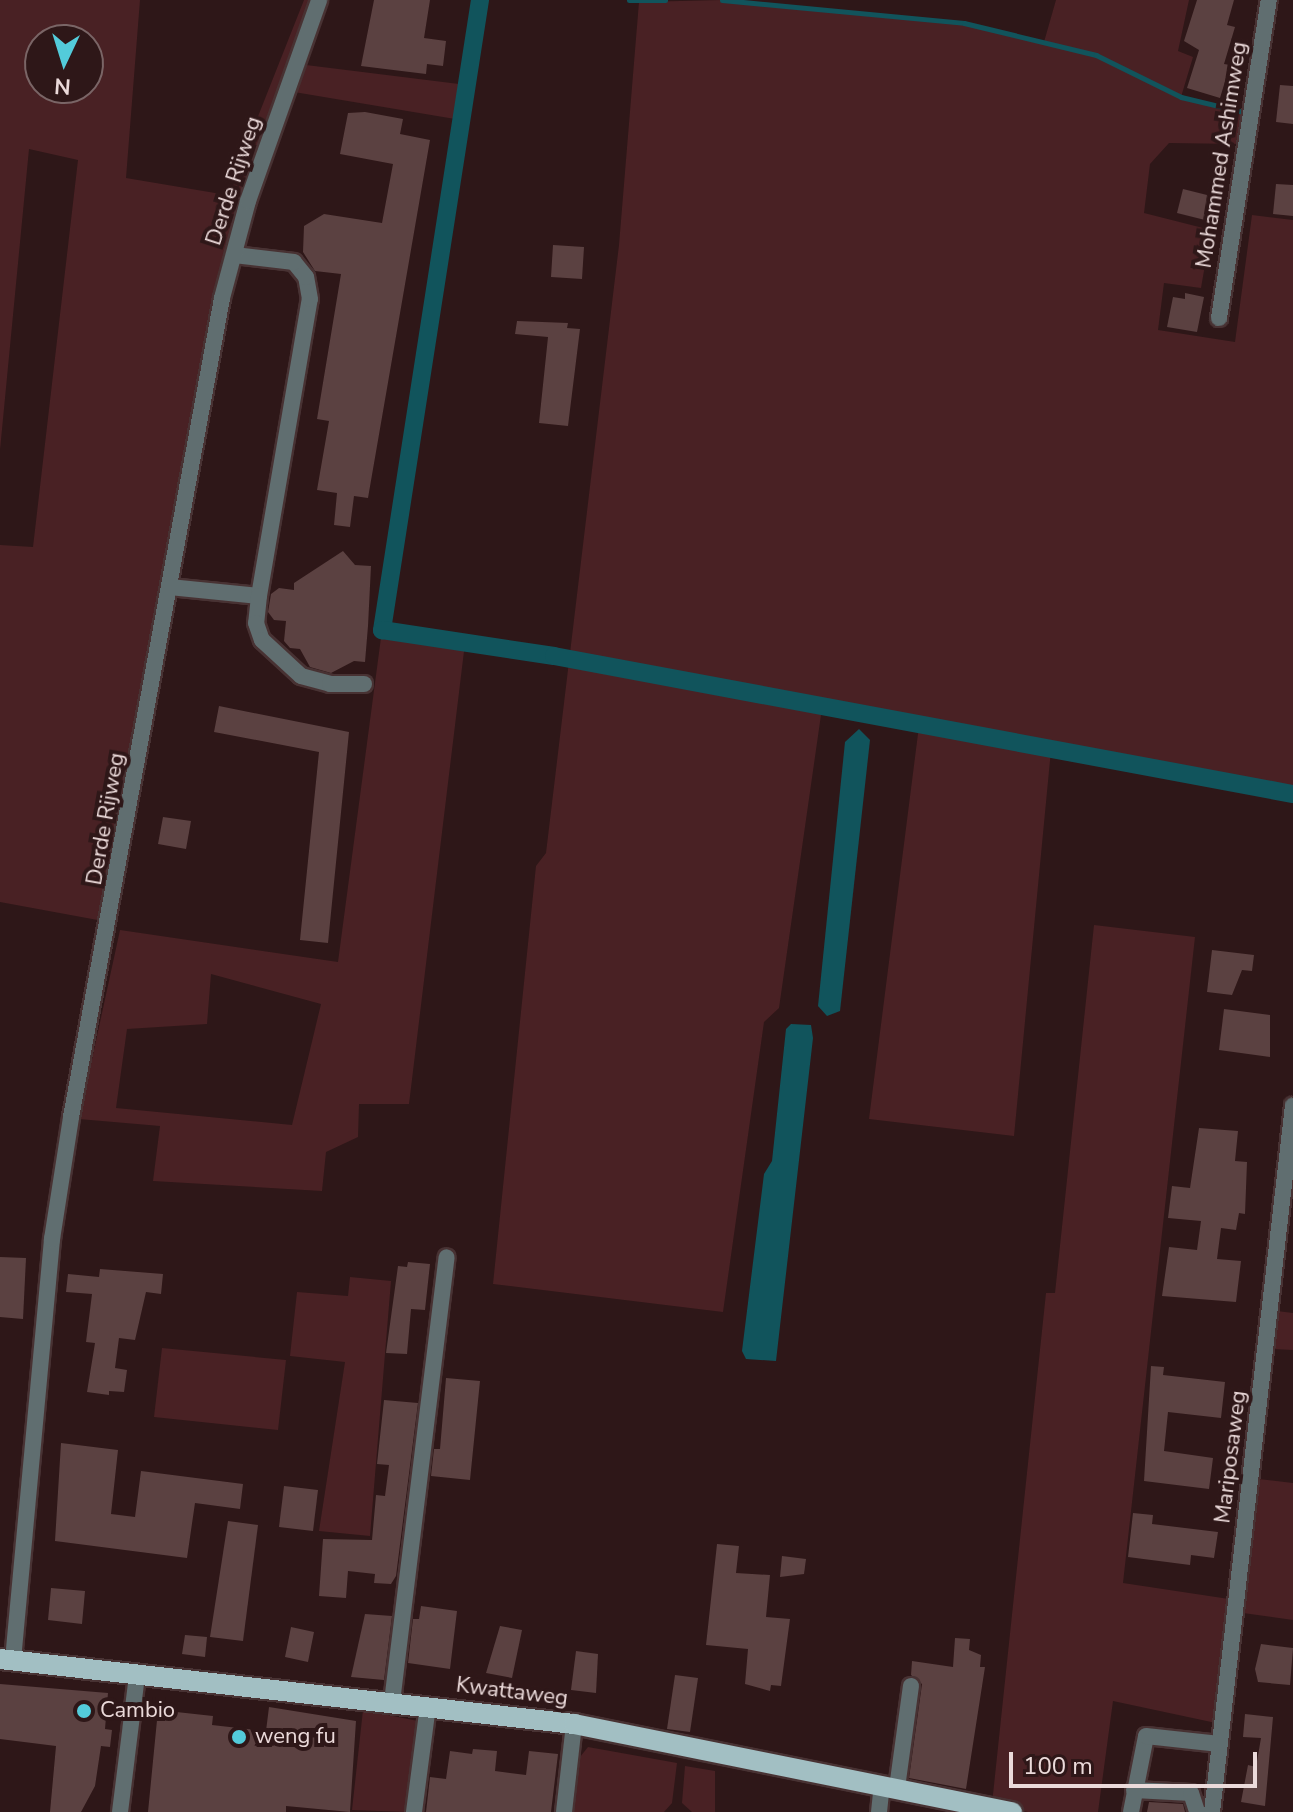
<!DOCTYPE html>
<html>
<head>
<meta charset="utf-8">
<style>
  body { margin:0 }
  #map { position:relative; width:1293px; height:1812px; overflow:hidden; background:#2e1718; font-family:"Nunito Sans",sans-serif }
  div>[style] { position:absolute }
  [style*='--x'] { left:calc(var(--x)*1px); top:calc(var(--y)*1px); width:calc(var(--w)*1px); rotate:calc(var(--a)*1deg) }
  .green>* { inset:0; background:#492124 }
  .water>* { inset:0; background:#11545c }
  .stream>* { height:5px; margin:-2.5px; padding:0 2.5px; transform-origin:2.5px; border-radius:2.5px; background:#11545c }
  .canal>* { height:18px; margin:-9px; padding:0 9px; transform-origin:9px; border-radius:9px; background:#11545c }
  .building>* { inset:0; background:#5b4141 }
  .roads { filter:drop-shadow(2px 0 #483233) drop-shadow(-2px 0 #483233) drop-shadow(0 2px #483233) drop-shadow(0 -2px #483233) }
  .minor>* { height:16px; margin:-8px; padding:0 8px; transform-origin:8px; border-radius:8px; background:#606e70 }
  .major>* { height:20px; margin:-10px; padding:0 10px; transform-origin:10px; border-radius:10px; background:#a2bfc3 }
  .dots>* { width:22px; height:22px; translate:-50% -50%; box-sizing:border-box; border:4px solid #2e1718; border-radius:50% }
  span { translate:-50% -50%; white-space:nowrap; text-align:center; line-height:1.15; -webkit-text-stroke:8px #2e1718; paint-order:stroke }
  .street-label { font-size:22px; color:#ebdada }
  .poi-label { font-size:22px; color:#ebdada }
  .left { translate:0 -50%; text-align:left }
  .north { position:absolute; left:24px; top:24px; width:80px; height:80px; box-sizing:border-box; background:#2e1718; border:2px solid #7a6566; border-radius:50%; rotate:184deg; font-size:22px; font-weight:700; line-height:32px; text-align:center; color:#ebdada }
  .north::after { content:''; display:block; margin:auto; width:28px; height:36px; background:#53cbda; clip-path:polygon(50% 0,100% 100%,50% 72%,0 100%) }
  .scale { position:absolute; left:1009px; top:1752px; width:248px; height:36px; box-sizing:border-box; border:4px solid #ebdada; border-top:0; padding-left:10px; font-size:24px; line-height:28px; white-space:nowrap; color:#ebdada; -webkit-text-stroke:6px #2e1718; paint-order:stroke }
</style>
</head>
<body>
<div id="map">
  <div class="green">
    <div style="clip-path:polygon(evenodd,0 0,140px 0,126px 178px,227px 195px,304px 0,311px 0,242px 200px,103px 921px,0 902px,0 545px,33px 547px,78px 160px,29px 149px,0 450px,0 0,40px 40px,88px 40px,88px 88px,40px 88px,40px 40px)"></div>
    <div style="clip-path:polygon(722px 0,964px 23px,1044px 42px,1056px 0,1189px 0,1178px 51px,1193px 57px,1181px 97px,1244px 112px,1238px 144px,1169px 143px,1150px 164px,1144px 213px,1211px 230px,1201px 288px,1164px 283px,1158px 330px,1235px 342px,1252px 215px,1293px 220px,1293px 794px,1051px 750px,1014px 1136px,869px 1119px,919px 726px,822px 708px,779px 1008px,764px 1022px,723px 1312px,493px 1284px,536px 866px,546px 853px,619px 245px,639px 2px)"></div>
    <div style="clip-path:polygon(306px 65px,467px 85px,461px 120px,294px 92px)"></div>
    <div style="clip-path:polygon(evenodd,382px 630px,465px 643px,409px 1104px,359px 1104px,358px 1137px,326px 1152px,322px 1191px,153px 1181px,160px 1126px,79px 1119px,120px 930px,338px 962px,382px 630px,211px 974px,321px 1004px,292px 1125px,116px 1108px,127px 1029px,207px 1024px,211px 974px)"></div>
    <div style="clip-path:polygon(1094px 925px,1195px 937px,1123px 1583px,1229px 1599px,1216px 1723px,1113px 1701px,1098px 1812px,1028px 1812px,992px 1804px,1046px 1293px,1055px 1293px)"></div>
    <div style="clip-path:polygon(350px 1277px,391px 1281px,370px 1536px,319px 1531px,345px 1362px,290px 1356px,297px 1292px,348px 1296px)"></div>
    <div style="clip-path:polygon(1277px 1311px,1293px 1313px,1293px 1350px,1273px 1349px)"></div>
    <div style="clip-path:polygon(162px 1348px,286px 1360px,278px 1430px,154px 1417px)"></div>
    <div style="clip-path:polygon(1258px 1479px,1293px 1483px,1293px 1620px,1243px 1613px)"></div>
    <div style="clip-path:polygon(363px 1710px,418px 1721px,408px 1812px,352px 1810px)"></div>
    <div style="clip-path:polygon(588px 1747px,677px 1763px,672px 1803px,664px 1812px,569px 1812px,576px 1762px)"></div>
    <div style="clip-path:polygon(685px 1766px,715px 1771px,715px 1812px,692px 1812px,682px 1803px)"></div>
  </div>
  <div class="water">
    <div style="clip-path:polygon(859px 729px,870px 740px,840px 1011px,827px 1016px,818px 1006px,845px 742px)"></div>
    <div style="clip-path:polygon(791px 1024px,811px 1025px,813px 1038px,776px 1361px,746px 1359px,742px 1351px,764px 1174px,772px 1161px,786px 1029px)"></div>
  </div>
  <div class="stream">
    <div style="--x:629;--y:0;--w:36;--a:0"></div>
    <div style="--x:722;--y:0;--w:243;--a:5.4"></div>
    <div style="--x:964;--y:23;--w:136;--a:13.6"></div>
    <div style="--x:1096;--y:55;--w:95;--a:26.3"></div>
    <div style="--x:1181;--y:97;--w:65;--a:13.4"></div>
  </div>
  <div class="canal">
    <div style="--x:480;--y:0;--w:638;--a:98.84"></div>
    <div style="--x:382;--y:630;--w:174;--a:8.6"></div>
    <div style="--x:554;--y:656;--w:752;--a:10.58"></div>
  </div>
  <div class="building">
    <div style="clip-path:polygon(374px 0,430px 0,424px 38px,446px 41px,443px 66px,427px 64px,426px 74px,361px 66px)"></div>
    <div style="clip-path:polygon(1197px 0,1234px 0,1227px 25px,1235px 27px,1224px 64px,1230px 65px,1220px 98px,1187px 88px,1199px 50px,1184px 41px)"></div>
    <div style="clip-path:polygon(1280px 85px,1293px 86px,1293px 124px,1276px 122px)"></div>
    <div style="clip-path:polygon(365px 112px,403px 119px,400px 134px,430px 140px,368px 498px,354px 496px,350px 527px,334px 525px,337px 493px,317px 490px,329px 421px,317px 419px,341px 274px,315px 271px,303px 252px,304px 226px,324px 214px,382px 223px,393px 164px,340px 154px,348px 113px)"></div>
    <div style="clip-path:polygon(1276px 184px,1293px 185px,1293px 216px,1273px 214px)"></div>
    <div style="clip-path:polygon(1183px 189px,1215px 197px,1209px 221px,1177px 213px)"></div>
    <div style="clip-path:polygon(553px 245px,584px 247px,582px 279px,551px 277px)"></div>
    <div style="clip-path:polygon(1185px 293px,1204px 297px,1197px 332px,1167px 327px,1173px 297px,1185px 299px)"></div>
    <div style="clip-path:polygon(517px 321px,568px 323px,567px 328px,580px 329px,568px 426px,539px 423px,548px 337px,515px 334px)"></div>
    <div style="clip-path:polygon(343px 551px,355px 565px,371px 566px,368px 626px,365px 662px,354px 661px,331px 673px,310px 667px,300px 649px,290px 648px,284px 641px,286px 621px,274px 620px,268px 612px,271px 594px,279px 588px,294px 590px,294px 583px)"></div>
    <div style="clip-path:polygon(219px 706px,349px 732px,328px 943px,300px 940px,319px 752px,214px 732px)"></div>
    <div style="clip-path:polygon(163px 817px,191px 821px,186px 849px,158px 844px)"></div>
    <div style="clip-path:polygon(1212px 950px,1254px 955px,1252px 971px,1242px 970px,1232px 995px,1207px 992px)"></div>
    <div style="clip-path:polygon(1224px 1009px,1270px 1015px,1270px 1057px,1219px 1050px)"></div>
    <div style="clip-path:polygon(1199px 1128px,1238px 1131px,1235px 1161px,1247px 1162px,1245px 1214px,1239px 1213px,1236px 1230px,1221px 1228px,1217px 1259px,1241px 1261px,1236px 1302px,1162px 1296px,1169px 1247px,1197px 1250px,1201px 1221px,1168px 1218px,1172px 1186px,1190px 1188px)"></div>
    <div style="clip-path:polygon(0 1257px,26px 1258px,23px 1319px,0 1317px)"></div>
    <div style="clip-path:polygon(408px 1262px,430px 1264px,425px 1310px,411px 1309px,407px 1354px,386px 1353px,398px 1266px,407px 1267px)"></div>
    <div style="clip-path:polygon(100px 1269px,163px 1274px,161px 1294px,146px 1292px,135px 1340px,119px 1338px,115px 1368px,127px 1370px,124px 1392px,109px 1391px,109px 1395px,87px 1392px,95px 1343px,86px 1342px,92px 1294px,66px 1292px,68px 1274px,99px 1277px)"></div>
    <div style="clip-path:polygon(1151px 1366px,1164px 1367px,1163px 1375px,1225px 1382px,1221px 1418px,1168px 1412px,1164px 1451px,1213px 1458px,1209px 1489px,1144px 1481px)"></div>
    <div style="clip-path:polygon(446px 1378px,480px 1381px,470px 1480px,431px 1476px,434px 1449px,440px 1449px)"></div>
    <div style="clip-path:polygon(384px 1400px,418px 1403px,396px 1576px,391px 1584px,374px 1583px,375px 1574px,348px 1571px,346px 1598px,319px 1596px,323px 1539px,372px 1540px,376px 1495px,385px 1496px,389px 1465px,377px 1464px)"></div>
    <div style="clip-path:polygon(61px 1443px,118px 1450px,111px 1514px,135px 1517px,141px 1471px,243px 1484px,240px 1509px,195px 1503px,187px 1558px,55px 1541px)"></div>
    <div style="clip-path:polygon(284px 1486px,318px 1490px,313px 1531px,279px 1527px)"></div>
    <div style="clip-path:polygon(1133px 1513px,1153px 1515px,1152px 1524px,1218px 1532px,1214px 1558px,1191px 1555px,1190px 1565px,1128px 1557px)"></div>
    <div style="clip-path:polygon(228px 1521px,258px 1525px,243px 1641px,210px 1637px)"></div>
    <div style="clip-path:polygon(717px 1544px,739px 1546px,736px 1573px,770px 1575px,766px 1617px,790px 1619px,781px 1686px,771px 1685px,770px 1691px,745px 1684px,748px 1649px,706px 1645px)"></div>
    <div style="clip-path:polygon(782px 1556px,806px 1559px,804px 1574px,780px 1577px)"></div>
    <div style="clip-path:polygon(51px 1588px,85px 1591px,82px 1624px,48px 1620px)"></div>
    <div style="clip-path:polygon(421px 1606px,457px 1611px,450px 1669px,408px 1663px,413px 1619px,419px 1619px)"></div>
    <div style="clip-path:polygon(365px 1614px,392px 1616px,384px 1680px,351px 1677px)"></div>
    <div style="clip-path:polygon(500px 1626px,522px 1630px,512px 1678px,486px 1673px)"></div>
    <div style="clip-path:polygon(291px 1627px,314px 1632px,308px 1662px,285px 1657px)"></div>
    <div style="clip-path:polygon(185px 1635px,207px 1637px,205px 1657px,182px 1654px)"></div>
    <div style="clip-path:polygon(955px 1638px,970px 1639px,969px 1650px,981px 1655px,980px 1667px,985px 1667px,966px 1789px,909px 1778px,922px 1684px,911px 1675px,912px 1661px,953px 1667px)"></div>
    <div style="clip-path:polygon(1261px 1644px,1293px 1648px,1290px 1685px,1258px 1682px,1255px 1669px)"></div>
    <div style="clip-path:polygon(576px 1651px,598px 1654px,596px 1693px,571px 1690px)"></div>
    <div style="clip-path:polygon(675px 1675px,698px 1678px,690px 1732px,667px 1729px)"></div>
    <div style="clip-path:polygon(0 1684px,108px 1693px,105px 1729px,112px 1730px,110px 1747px,101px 1746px,95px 1786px,81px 1812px,50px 1812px,56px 1746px,0 1739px)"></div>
    <div style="clip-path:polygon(269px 1707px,356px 1721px,350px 1812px,286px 1806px,286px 1812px,148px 1812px,158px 1710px,213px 1716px,212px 1725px,266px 1731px)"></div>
    <div style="clip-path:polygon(1245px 1714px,1273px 1717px,1265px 1806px,1241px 1802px,1248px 1765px,1256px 1767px,1261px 1738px,1243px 1737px)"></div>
    <div style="clip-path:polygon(473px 1749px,497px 1751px,495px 1771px,526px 1775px,529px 1751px,558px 1754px,551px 1812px,426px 1812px,430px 1777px,446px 1779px,450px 1751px,472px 1754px)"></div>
    <div style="clip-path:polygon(1149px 1802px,1183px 1804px,1185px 1812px,1147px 1812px)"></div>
  </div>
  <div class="roads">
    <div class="minor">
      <div style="--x:1219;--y:318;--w:322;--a:-81.1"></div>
      <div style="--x:170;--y:587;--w:89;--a:5.8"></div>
      <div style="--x:259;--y:596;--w:301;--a:-80.3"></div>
      <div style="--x:310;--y:299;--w:22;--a:-100"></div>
      <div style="--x:306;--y:277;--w:19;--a:-129"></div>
      <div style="--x:294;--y:262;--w:60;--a:-173.3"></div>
      <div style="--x:259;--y:596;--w:27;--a:96"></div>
      <div style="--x:256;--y:623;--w:18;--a:71"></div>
      <div style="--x:262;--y:640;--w:53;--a:42.7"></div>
      <div style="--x:301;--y:676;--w:30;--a:15"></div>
      <div style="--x:330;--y:684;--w:34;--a:0"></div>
      <div style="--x:13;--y:1660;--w:423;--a:-84.7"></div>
      <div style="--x:52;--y:1239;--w:123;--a:-81.1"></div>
      <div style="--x:71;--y:1117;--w:833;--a:-79.55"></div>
      <div style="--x:222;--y:298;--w:100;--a:-75"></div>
      <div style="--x:248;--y:201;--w:213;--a:-70.5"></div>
      <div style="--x:392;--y:1702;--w:448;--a:-83"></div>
      <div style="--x:897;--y:1788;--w:103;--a:-82.2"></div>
      <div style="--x:1134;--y:1790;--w:57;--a:3"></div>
      <div style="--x:1191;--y:1793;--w:20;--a:72"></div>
      <div style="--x:120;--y:1812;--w:138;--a:-82.9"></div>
      <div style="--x:414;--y:1812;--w:107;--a:-82.5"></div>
      <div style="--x:564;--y:1812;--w:89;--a:-83.5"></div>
      <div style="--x:879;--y:1812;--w:27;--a:-84"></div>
      <div style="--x:1131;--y:1812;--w:77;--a:-78.8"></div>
      <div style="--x:1146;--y:1736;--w:74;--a:6.2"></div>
      <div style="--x:1212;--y:1812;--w:711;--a:-83.46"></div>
    </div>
    <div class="major">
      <div style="--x:0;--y:1659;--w:578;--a:6.46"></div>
      <div style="--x:574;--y:1724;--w:447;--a:11.4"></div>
    </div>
  </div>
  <div class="dots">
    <div style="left:84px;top:1711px;background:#53cbda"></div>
    <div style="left:239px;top:1737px;background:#53cbda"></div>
  </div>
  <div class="street-label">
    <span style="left:1222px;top:155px;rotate:-81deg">Mohammed Ashimweg</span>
    <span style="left:234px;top:181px;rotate:-72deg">Derde Rijweg</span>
    <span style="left:106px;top:819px;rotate:-80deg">Derde Rijweg</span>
    <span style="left:1231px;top:1457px;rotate:-83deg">Mariposaweg</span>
    <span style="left:512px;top:1692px;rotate:7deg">Kwattaweg</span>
  </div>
  <div class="poi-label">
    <span class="left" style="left:100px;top:1711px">Cambio</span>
    <span class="left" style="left:255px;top:1737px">weng fu</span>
  </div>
  <div class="north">N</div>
  <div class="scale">100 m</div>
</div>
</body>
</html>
